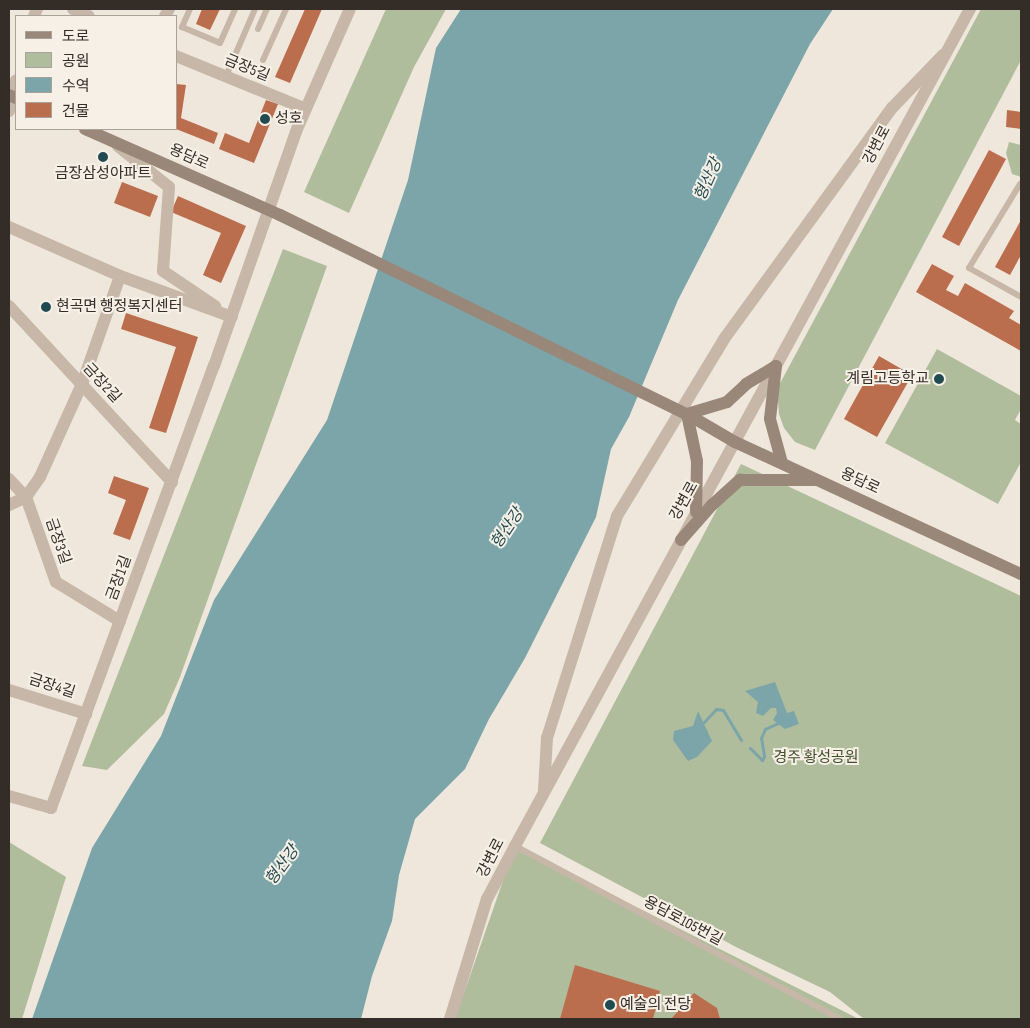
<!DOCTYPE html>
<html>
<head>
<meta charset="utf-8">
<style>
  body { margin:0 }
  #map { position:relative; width:1030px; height:1028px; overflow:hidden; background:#efe7db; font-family:"Sofia Sans Condensed","Noto Sans KR",sans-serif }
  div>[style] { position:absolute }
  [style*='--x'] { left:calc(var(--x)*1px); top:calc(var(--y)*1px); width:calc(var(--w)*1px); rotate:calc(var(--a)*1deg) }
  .green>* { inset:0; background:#b0bd9c }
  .water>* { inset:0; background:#7ca5a9 }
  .stream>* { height:3px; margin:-1.5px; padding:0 1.5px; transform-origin:1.5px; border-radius:1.5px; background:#7ca5a9 }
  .building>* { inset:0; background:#bb6e4d }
  .service>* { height:6px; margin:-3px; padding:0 3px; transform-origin:3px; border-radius:3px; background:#c6b7a8 }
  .minor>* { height:12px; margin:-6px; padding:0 6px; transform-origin:6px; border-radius:6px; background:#c6b7a8 }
  .tertiary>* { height:12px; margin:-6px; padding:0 6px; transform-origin:6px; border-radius:6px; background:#c6b7a8 }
  .secondary>* { height:12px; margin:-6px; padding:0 6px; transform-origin:6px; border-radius:6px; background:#998779 }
  .secondary-bridge>* { height:12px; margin:-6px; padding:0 6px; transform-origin:6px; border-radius:6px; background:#998779 }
  .dots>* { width:14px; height:14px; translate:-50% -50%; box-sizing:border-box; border:2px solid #f7f0e6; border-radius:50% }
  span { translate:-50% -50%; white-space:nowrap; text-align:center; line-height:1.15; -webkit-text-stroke:4px #f7f0e6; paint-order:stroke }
  .street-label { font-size:15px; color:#332c27 }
  .poi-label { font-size:15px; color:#332c27 }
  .left { translate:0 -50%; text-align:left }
  .right { translate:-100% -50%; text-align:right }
  .park-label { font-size:15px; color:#414f2d }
  .water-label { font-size:16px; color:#214b51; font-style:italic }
  .frame { position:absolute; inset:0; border:10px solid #332c27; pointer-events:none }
  .legend { position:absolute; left:15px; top:15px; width:162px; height:115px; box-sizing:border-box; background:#f7f0e6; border:1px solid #a9a29a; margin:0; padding:6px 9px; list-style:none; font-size:15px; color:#332c27 }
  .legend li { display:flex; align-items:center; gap:10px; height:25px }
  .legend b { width:25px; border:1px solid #a9a29a }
</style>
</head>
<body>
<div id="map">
  <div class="green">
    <div style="clip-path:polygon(386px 9px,446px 9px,414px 67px,349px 213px,304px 192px)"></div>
    <div style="clip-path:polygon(981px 9px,1021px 9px,1021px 60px,815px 450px,795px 442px,784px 428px,779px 414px,777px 389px)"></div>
    <div style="clip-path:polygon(1009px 142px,1021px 145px,1021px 177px,1012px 174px,1006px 153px)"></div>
    <div style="clip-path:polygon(283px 249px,327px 266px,180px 677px,164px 714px,107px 770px,82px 766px)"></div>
    <div style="clip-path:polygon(937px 349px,1021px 396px,1021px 409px,1015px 420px,1021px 424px,1021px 462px,998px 504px,885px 443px)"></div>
    <div style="clip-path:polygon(741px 464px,1021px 596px,1021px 1019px,864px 1019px,830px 992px,738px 948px,540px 843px)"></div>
    <div style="clip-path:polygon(9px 842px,66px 877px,22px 1019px,9px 1019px)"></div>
    <div style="clip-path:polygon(515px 846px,853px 1016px,858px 1019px,455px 1019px)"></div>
  </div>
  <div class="water">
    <div style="clip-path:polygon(461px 9px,833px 9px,810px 44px,678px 300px,629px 417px,611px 449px,596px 517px,525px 658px,489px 719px,465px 769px,415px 819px,399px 875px,392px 921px,372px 976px,361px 1019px,32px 1019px,92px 848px,161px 736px,214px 600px,327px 420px,408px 180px,436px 48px)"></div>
    <div style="clip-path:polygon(775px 682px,787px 713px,794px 711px,799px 724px,785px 729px,773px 720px,777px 713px,776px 708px,771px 708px,763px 716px,756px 713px,758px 702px,745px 691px)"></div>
    <div style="clip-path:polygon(698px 711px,712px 741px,697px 757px,688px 761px,673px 740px,674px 731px,693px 726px)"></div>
  </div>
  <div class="stream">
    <div style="--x:704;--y:722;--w:18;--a:-47"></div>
    <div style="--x:716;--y:709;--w:7;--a:8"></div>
    <div style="--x:723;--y:710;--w:35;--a:59"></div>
    <div style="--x:750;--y:748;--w:17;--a:45"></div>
    <div style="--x:762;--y:760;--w:4;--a:-63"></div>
    <div style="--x:764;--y:756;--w:18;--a:-99"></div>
    <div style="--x:761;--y:738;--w:10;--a:-66"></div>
    <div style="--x:765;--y:729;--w:14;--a:-25"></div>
  </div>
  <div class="building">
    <div style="clip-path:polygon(202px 9px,220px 9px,210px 30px,196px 24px)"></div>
    <div style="clip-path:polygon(305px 9px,322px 9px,290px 83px,275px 77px)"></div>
    <div style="clip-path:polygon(176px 84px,186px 85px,181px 118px,218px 133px,214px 144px,176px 129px)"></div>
    <div style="clip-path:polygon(266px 100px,278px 104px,254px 163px,219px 149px,225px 133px,249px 143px)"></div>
    <div style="clip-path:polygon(1007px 110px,1021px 112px,1021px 129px,1006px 127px)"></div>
    <div style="clip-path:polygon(989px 150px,1006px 159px,959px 246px,942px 237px)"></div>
    <div style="clip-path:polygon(122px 182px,158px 196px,150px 217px,114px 203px)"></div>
    <div style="clip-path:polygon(178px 196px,246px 226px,221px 283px,203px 275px,221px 233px,171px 212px)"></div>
    <div style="clip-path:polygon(1021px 220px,1021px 255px,1010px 275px,995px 267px)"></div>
    <div style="clip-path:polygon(932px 264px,954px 276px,946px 290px,958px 296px,965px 283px,1014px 311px,1009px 318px,1021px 325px,1021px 351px,916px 292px)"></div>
    <div style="clip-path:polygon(126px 313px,198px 337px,166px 433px,149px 428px,176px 347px,121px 329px)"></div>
    <div style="clip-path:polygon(879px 356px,912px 375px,877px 437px,844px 419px)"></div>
    <div style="clip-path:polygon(114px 476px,149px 488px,130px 540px,113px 534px,126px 500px,108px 493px)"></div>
    <div style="clip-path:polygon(575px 965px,660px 991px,653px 1019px,560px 1019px)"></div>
    <div style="clip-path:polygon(694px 993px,717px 1008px,720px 1019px,671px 1019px)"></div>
  </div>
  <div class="service">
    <div style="--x:190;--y:9;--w:20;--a:114"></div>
    <div style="--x:182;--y:27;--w:41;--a:22.8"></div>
    <div style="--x:220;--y:43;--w:37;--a:-66"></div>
    <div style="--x:258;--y:29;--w:22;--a:-66"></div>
    <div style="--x:263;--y:60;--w:56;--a:-65.7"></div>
    <div style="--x:226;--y:76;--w:73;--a:-66.6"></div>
    <div style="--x:1020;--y:184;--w:98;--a:121.3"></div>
    <div style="--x:969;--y:268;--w:60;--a:29.1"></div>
    <div style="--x:515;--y:846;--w:368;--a:28"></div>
  </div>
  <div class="minor">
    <div style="--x:73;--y:9;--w:17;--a:24"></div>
    <div style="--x:165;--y:16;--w:8;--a:-60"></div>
    <div style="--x:176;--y:56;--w:140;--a:22.2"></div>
    <div style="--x:9;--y:111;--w:15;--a:-79"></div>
    <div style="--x:118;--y:146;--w:65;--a:38.8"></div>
    <div style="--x:169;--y:187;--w:84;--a:94.1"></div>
    <div style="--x:163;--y:271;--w:63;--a:33.9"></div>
    <div style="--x:9;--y:227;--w:121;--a:23.8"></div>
    <div style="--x:120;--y:276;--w:119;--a:20.1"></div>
    <div style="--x:9;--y:306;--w:240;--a:47.2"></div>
    <div style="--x:9;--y:479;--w:25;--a:47"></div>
    <div style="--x:26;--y:497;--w:90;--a:70.6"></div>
    <div style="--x:56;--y:582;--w:75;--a:31.4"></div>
    <div style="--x:9;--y:505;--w:19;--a:-25"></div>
    <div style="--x:26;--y:497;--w:24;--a:-55"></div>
    <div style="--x:40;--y:477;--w:102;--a:-65.7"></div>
    <div style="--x:82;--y:384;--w:114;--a:-70.6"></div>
    <div style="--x:9;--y:690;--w:81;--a:17.3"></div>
    <div style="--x:544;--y:790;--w:52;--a:-86.7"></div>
    <div style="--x:547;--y:738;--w:233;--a:-72.5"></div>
    <div style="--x:617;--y:516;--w:207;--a:-58.8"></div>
    <div style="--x:724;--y:339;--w:286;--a:-54"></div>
    <div style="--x:892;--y:108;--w:74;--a:-46.1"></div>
    <div style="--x:9;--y:796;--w:44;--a:15.9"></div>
    <div style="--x:51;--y:808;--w:471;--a:-69.8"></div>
    <div style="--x:214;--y:366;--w:251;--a:-70.7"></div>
    <div style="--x:297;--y:129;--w:131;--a:-66.2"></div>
  </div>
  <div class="tertiary">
    <div style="--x:34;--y:16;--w:8;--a:-67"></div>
    <div style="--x:12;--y:96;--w:16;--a:-76"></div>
    <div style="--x:450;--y:1019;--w:126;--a:-72.9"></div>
    <div style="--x:487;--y:899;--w:60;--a:-62.2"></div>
    <div style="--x:515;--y:846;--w:953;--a:-61.47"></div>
  </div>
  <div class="secondary">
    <div style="--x:9;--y:95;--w:8;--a:23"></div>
    <div style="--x:85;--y:129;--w:213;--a:23.8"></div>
    <div style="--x:776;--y:366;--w:53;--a:96.5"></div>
    <div style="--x:770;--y:419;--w:46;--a:74.7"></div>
    <div style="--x:687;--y:414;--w:56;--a:30.3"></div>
    <div style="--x:735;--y:442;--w:315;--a:24.8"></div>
    <div style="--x:687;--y:414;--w:42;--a:-16.7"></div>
    <div style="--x:727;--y:402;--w:26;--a:-43"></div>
    <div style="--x:746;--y:384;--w:35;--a:-31"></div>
    <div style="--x:687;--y:414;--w:48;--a:78"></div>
    <div style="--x:697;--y:461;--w:51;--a:91.1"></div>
    <div style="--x:681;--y:540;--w:47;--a:-48.5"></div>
    <div style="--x:712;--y:505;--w:38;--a:-42"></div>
    <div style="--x:740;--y:480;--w:76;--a:0"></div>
  </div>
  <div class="secondary-bridge">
    <div style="--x:280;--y:215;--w:453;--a:26.1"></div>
  </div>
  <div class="dots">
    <div style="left:265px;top:119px;background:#214b51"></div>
    <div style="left:103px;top:157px;background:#214b51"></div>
    <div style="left:46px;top:307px;background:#214b51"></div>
    <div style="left:939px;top:379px;background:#214b51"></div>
    <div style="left:610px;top:1005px;background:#214b51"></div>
  </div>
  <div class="street-label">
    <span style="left:247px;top:68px;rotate:22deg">금장5길</span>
    <span style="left:877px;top:145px;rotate:-62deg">강변로</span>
    <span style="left:189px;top:157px;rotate:24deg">용담로</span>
    <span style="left:102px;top:383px;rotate:47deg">금장2길</span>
    <span style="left:860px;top:481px;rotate:25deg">용담로</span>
    <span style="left:684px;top:501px;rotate:-61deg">강변로</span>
    <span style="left:58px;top:541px;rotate:71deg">금장3길</span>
    <span style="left:119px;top:578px;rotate:-70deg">금장1길</span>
    <span style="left:52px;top:686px;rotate:18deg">금장4길</span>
    <span style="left:491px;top:858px;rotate:-63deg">강변로</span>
    <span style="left:683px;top:921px;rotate:28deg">용담로105번길</span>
  </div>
  <div class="poi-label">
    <span class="left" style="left:275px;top:119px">성호</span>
    <span style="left:103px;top:174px">금장삼성아파트</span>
    <span class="left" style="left:56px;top:307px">현곡면 행정복지센터</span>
    <span class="right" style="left:929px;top:379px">계림고등학교</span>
    <span class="left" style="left:620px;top:1005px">예술의 전당</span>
  </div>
  <div class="park-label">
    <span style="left:816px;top:758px">경주 황성공원</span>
  </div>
  <div class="water-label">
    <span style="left:709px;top:180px;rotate:-66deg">형산강</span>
    <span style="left:508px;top:529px;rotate:-56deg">형산강</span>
    <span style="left:283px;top:866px;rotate:-54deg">형산강</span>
  </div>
  <div class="frame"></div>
  <ul class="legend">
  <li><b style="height:6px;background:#998779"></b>도로</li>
  <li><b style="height:14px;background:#b0bd9c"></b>공원</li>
  <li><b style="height:14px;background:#7ca5a9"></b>수역</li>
  <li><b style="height:14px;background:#bb6e4d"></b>건물</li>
  </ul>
</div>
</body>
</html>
